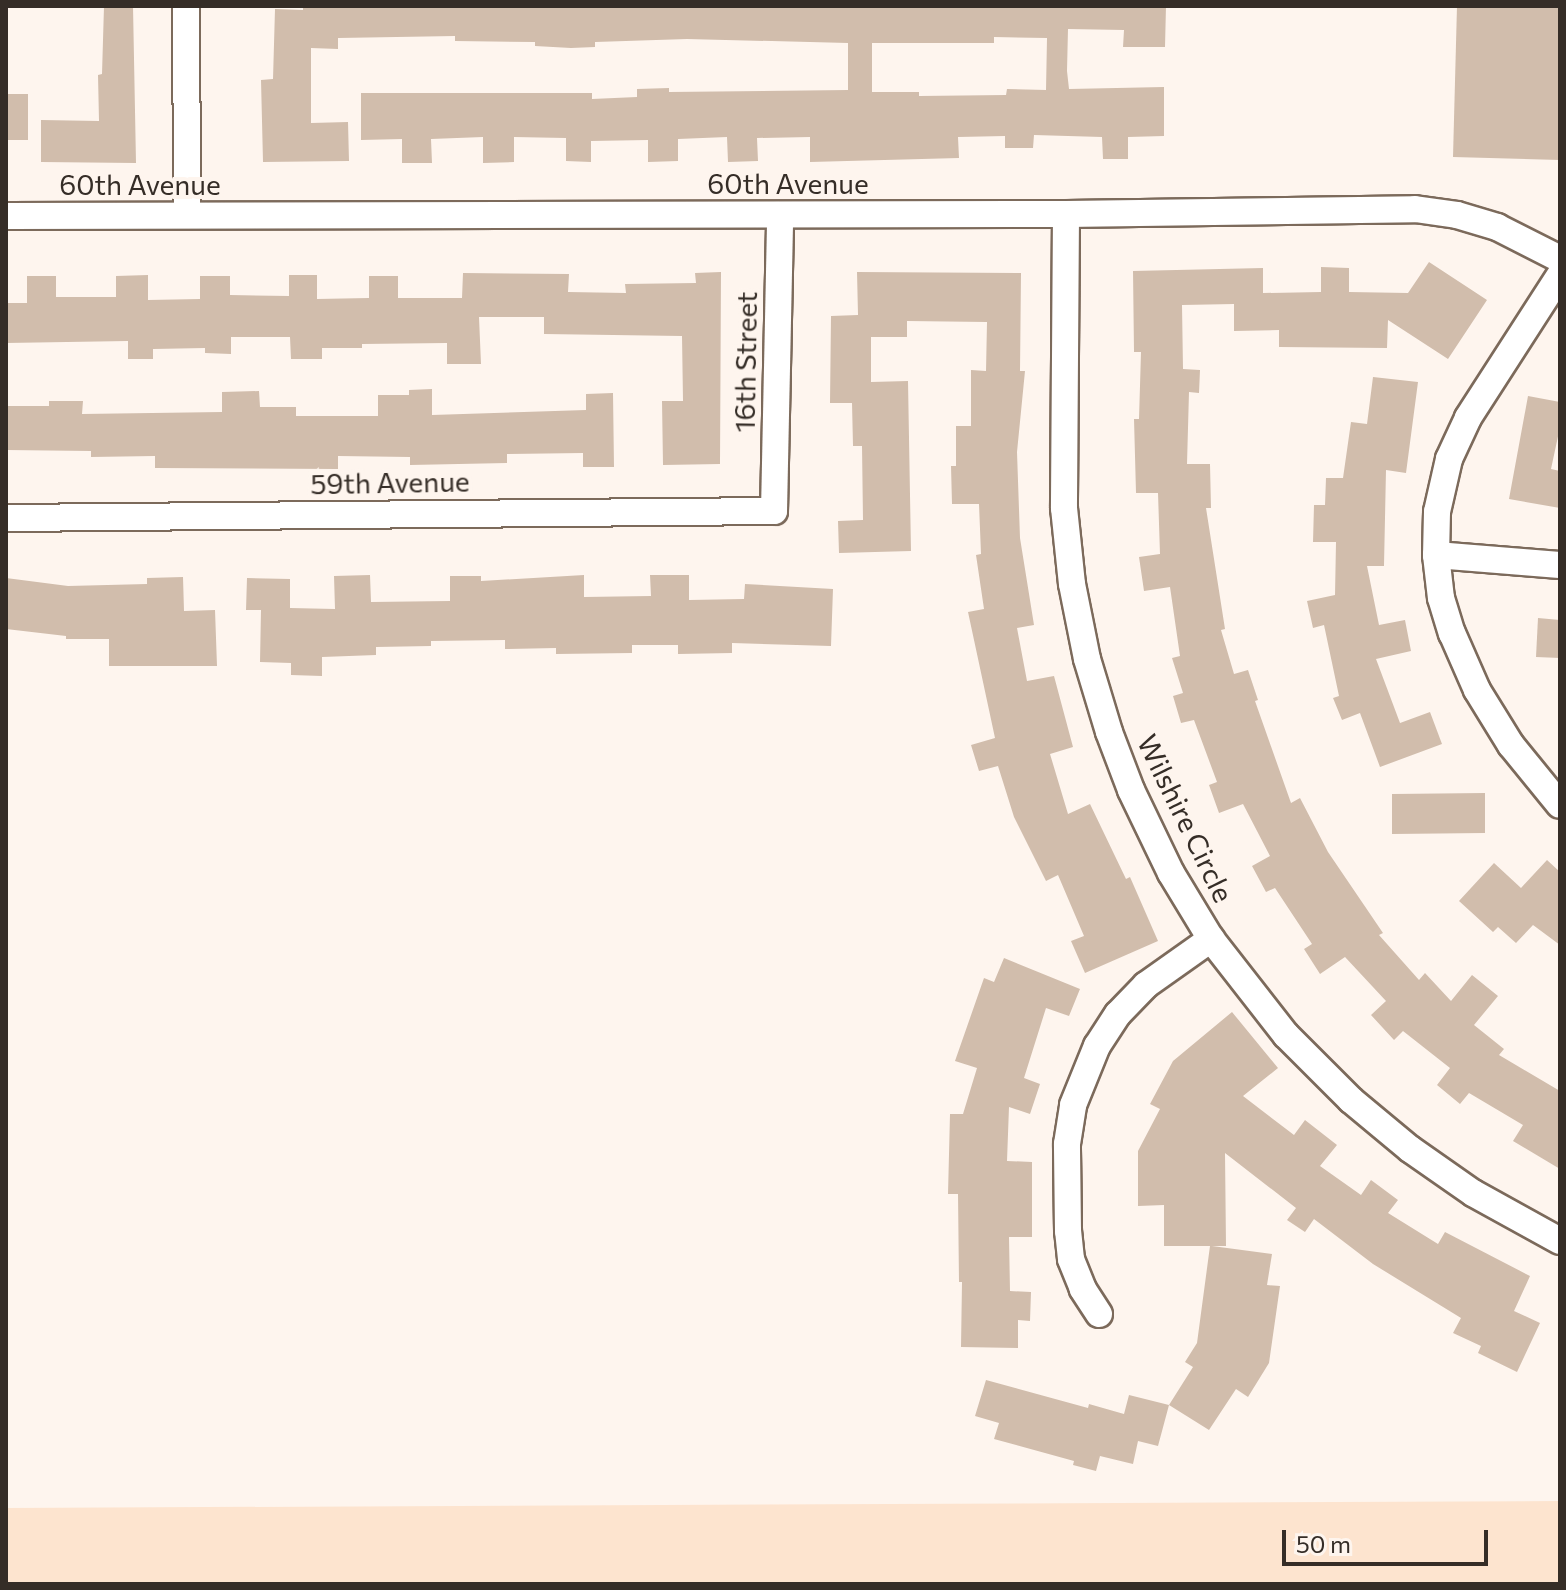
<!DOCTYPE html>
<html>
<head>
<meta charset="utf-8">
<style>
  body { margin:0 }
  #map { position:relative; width:1566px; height:1590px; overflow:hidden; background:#fef5ee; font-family:Commissioner,sans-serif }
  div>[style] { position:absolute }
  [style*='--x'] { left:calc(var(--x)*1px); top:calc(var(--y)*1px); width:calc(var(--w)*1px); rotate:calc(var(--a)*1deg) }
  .green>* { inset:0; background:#fde4cf }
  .building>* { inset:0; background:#d1bdac }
  .roads { filter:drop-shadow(2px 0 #7c6a5b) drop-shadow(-2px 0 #7c6a5b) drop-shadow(0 2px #7c6a5b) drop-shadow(0 -2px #7c6a5b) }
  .street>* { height:26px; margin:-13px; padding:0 13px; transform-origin:13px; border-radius:13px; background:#fff }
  span { translate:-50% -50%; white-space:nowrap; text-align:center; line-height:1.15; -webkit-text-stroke:8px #fef5ee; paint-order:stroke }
  .street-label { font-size:28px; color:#352d27 }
  .frame { position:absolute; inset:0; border:8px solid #352d27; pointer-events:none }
  .scale { position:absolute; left:1282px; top:1530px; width:206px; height:36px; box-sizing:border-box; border:4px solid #352d27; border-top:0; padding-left:10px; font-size:24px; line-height:28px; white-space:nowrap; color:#352d27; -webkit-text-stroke:6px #fef5ee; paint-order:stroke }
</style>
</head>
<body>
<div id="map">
  <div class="green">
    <div style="clip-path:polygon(1560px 1501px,1560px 1584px,6px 1584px,6px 1508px)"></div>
  </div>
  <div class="building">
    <div style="clip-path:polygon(104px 6px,133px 6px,136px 163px,41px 162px,41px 120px,99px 121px,98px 75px,102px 74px)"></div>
    <div style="clip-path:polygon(evenodd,303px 6px,1166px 6px,1165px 47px,1123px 47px,1124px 30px,1068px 29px,1067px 71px,1069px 89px,1164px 87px,1164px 136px,1128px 137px,1128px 159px,1103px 159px,1102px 137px,1034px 135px,1033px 148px,1005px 148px,1005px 136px,958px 137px,959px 158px,810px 162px,810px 137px,757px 138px,758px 161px,728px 162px,727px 137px,678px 139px,678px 161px,648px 162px,648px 140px,591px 141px,591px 162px,566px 161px,566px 138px,514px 137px,514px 162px,483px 163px,483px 137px,431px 139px,432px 163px,402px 163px,402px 139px,361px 140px,361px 93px,592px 93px,592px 99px,637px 97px,637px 89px,669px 88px,669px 92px,848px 90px,848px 43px,687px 39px,595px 42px,595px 47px,571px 48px,535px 46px,535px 42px,455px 41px,455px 36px,338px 38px,338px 49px,311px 48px,311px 123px,348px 122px,349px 161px,263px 162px,261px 80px,273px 79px,275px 9px,303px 10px,303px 6px,994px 37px,1047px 38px,1046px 90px,1007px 89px,1006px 95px,919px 96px,919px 92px,872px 92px,872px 43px,994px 43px,994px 37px)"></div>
    <div style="clip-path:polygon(1457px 6px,1560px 6px,1560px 160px,1453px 157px)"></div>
    <div style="clip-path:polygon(6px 94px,28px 94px,28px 140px,6px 140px)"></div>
    <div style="clip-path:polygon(1429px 262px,1487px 300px,1448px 359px,1388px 320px,1387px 348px,1279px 347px,1279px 330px,1234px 331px,1234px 304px,1182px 305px,1183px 369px,1200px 370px,1199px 393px,1189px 392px,1187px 464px,1210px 464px,1211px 508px,1206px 508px,1225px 629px,1221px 630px,1234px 674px,1248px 670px,1258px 700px,1255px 701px,1291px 803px,1300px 798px,1328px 852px,1383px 933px,1379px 935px,1419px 980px,1425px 973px,1451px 1001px,1472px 975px,1498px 996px,1474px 1025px,1504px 1049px,1499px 1055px,1560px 1091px,1560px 1169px,1513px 1141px,1523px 1125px,1469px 1093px,1460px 1104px,1437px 1085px,1450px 1068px,1403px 1031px,1394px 1040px,1371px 1015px,1386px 1001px,1345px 957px,1320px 974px,1304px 949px,1312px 944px,1275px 888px,1266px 892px,1252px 866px,1270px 856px,1243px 804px,1219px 813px,1209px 785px,1217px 782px,1194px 720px,1181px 723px,1173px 696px,1183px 693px,1172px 658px,1180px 656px,1170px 587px,1144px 591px,1139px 557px,1160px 554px,1158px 493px,1136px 493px,1134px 419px,1139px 419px,1141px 352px,1134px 352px,1133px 271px,1263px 268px,1263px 293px,1321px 292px,1321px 267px,1349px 268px,1349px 292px,1408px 293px)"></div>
    <div style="clip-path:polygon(721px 272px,720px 464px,663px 465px,662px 401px,683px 401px,682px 336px,544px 334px,544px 317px,479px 317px,481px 364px,447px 364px,447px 343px,362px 344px,362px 348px,322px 348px,322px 359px,291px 359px,290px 337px,231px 337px,231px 354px,205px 353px,205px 348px,153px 349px,153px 359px,128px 359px,128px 341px,6px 343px,6px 303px,27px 303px,27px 276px,56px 276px,56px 297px,116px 297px,116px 276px,148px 275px,148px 300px,200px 299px,200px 276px,230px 276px,230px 295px,289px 296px,289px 275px,317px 275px,317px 299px,369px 298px,369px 276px,398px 276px,398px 298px,462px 298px,463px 273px,569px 274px,568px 292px,626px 293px,625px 284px,696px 283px,695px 273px)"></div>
    <div style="clip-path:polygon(857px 272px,1021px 273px,1020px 371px,1025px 371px,1017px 452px,1020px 538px,1034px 625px,1017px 628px,1027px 681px,1054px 676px,1073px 747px,1050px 754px,1068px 814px,1090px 804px,1126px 879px,1130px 877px,1158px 941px,1085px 973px,1071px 941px,1084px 936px,1058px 875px,1046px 881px,1014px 817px,998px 766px,979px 771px,971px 745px,995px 738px,968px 612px,984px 609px,976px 555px,981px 554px,979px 504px,952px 504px,951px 466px,956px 466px,956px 426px,971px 426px,971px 370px,986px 371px,987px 322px,907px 321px,907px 337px,871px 337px,871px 382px,908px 381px,911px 551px,839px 553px,838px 521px,863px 520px,862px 446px,853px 446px,852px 403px,830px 403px,831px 316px,858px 315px)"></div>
    <div style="clip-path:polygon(1373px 377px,1418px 382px,1406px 473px,1386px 470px,1384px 566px,1367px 566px,1379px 625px,1405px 620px,1411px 651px,1376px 659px,1400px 723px,1430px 712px,1442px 744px,1380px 767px,1360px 713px,1342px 720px,1333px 698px,1339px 696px,1324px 625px,1313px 628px,1307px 601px,1335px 595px,1336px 542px,1313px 542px,1314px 505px,1325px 505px,1326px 478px,1343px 478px,1351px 422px,1367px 424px)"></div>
    <div style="clip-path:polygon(432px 389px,432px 415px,586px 410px,586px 394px,613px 393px,614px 467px,583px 467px,583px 453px,507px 454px,507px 463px,410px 465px,410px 457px,338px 456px,338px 469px,155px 468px,155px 456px,91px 457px,91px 451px,6px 450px,6px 406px,49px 406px,49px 401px,83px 401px,82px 414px,222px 412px,222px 392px,259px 391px,260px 407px,296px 407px,296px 416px,378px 416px,378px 395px,409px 395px,409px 390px)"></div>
    <div style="clip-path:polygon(1528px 396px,1560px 402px,1560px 427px,1551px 469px,1560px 471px,1560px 508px,1509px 499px)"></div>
    <div style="clip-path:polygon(370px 575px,371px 602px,450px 601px,450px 576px,481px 576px,481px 581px,584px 575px,584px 597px,651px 596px,650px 575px,689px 575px,689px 600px,744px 599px,745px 584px,833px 589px,831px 646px,732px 643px,732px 653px,678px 654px,678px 645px,632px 645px,632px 653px,556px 654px,556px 648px,505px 649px,505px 640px,431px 641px,431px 646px,376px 647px,376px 655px,322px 657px,322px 676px,291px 675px,291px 663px,260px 662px,261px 610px,246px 610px,247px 578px,290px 579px,290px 608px,335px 609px,334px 576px)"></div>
    <div style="clip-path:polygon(183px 577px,184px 611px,215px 610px,217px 666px,109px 666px,109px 639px,66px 639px,66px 636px,6px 629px,6px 578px,68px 586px,147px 584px,147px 578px)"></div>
    <div style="clip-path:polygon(1538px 618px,1560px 620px,1560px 658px,1536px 657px)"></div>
    <div style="clip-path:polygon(1485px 793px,1485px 833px,1392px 834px,1392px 794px)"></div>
    <div style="clip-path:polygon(1547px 860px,1560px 872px,1560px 945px,1533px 925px,1516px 943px,1498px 927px,1493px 932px,1459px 901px,1494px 863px,1521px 888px)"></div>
    <div style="clip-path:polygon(1004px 958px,1080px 989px,1069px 1016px,1046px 1008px,1024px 1078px,1040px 1084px,1030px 1114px,1009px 1107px,1007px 1161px,1032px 1162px,1032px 1237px,1009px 1237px,1010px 1291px,1031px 1292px,1030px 1321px,1018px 1320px,1018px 1348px,961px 1347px,962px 1282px,959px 1282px,958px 1194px,948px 1194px,950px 1114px,963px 1114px,977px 1068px,955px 1061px,984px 978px,994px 982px)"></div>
    <div style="clip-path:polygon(1232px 1012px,1278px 1068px,1243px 1096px,1294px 1135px,1305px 1120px,1337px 1145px,1320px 1166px,1361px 1195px,1371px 1180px,1398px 1200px,1388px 1213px,1438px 1244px,1445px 1232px,1530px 1276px,1514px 1311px,1540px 1323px,1517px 1372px,1478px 1353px,1481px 1346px,1453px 1333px,1461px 1318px,1373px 1264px,1314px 1219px,1305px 1232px,1287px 1220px,1296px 1208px,1225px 1153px,1226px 1246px,1212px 1246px,1272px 1254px,1267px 1285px,1280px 1286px,1269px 1363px,1248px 1397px,1236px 1389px,1209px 1430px,1169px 1405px,1193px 1367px,1185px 1362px,1197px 1343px,1210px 1246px,1164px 1246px,1164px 1205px,1138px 1206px,1138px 1151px,1160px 1109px,1150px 1104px,1173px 1061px)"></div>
    <div style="clip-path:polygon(986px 1380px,1088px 1408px,1089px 1404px,1124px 1414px,1129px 1395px,1169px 1405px,1158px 1446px,1138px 1441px,1133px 1464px,1100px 1456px,1096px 1471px,1073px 1465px,1074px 1461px,994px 1439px,999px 1423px,975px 1416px)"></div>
  </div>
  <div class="roads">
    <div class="street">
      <div style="--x:186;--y:6;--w:209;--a:89.7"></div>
      <div style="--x:1066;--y:214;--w:294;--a:90.4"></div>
      <div style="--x:1064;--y:508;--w:76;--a:84"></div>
      <div style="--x:1072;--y:584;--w:76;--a:78.7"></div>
      <div style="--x:1087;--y:659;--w:76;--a:73.2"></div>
      <div style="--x:1109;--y:732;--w:62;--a:69.2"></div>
      <div style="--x:1131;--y:790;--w:92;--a:64.3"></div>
      <div style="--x:1171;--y:873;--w:77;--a:58.8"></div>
      <div style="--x:1211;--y:939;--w:122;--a:52"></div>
      <div style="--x:1286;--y:1035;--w:92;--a:45"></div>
      <div style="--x:1351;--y:1100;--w:77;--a:39.7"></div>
      <div style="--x:1410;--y:1149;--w:77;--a:34.9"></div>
      <div style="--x:1473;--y:1193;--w:99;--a:28.9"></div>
      <div style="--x:6;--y:216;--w:1060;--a:-0.11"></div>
      <div style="--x:1066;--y:214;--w:349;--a:-0.8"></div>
      <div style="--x:1415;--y:209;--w:42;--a:8.1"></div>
      <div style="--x:1457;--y:215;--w:42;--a:16.7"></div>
      <div style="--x:1497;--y:227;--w:71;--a:26.9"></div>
      <div style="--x:1560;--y:275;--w:170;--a:122.8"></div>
      <div style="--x:1468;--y:418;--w:45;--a:114.9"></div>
      <div style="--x:1449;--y:459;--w:54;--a:102.8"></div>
      <div style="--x:1437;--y:512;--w:43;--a:91.3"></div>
      <div style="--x:1436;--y:555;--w:43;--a:83.4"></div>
      <div style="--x:1441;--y:598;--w:37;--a:73"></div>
      <div style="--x:1452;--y:633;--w:62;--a:66.3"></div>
      <div style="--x:1477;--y:690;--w:65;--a:58.3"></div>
      <div style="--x:1511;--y:745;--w:77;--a:50.8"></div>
      <div style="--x:6;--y:518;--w:768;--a:-0.52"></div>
      <div style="--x:774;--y:511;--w:296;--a:-88.8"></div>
      <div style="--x:1436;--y:555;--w:124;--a:4.6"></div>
      <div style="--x:1099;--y:1314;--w:30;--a:-123"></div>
      <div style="--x:1083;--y:1289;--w:32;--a:-112"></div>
      <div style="--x:1071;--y:1259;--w:28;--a:-96"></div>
      <div style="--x:1068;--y:1231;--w:87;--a:-90.7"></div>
      <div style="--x:1067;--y:1144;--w:39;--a:-81"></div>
      <div style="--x:1073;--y:1105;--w:64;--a:-67.9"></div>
      <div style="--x:1097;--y:1046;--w:38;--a:-57"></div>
      <div style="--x:1118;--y:1014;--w:40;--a:-46"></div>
      <div style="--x:1146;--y:985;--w:80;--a:-35.3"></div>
    </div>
  </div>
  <div class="street-label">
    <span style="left:788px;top:183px">60th Avenue</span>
    <span style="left:140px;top:184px">60th Avenue</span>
    <span style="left:745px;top:362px;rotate:-89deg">16th Street</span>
    <span style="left:390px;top:482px;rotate:-1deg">59th Avenue</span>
    <span style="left:1186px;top:818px;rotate:64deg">Wilshire Circle</span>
  </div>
  <div class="frame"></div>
  <div class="scale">50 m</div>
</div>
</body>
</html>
